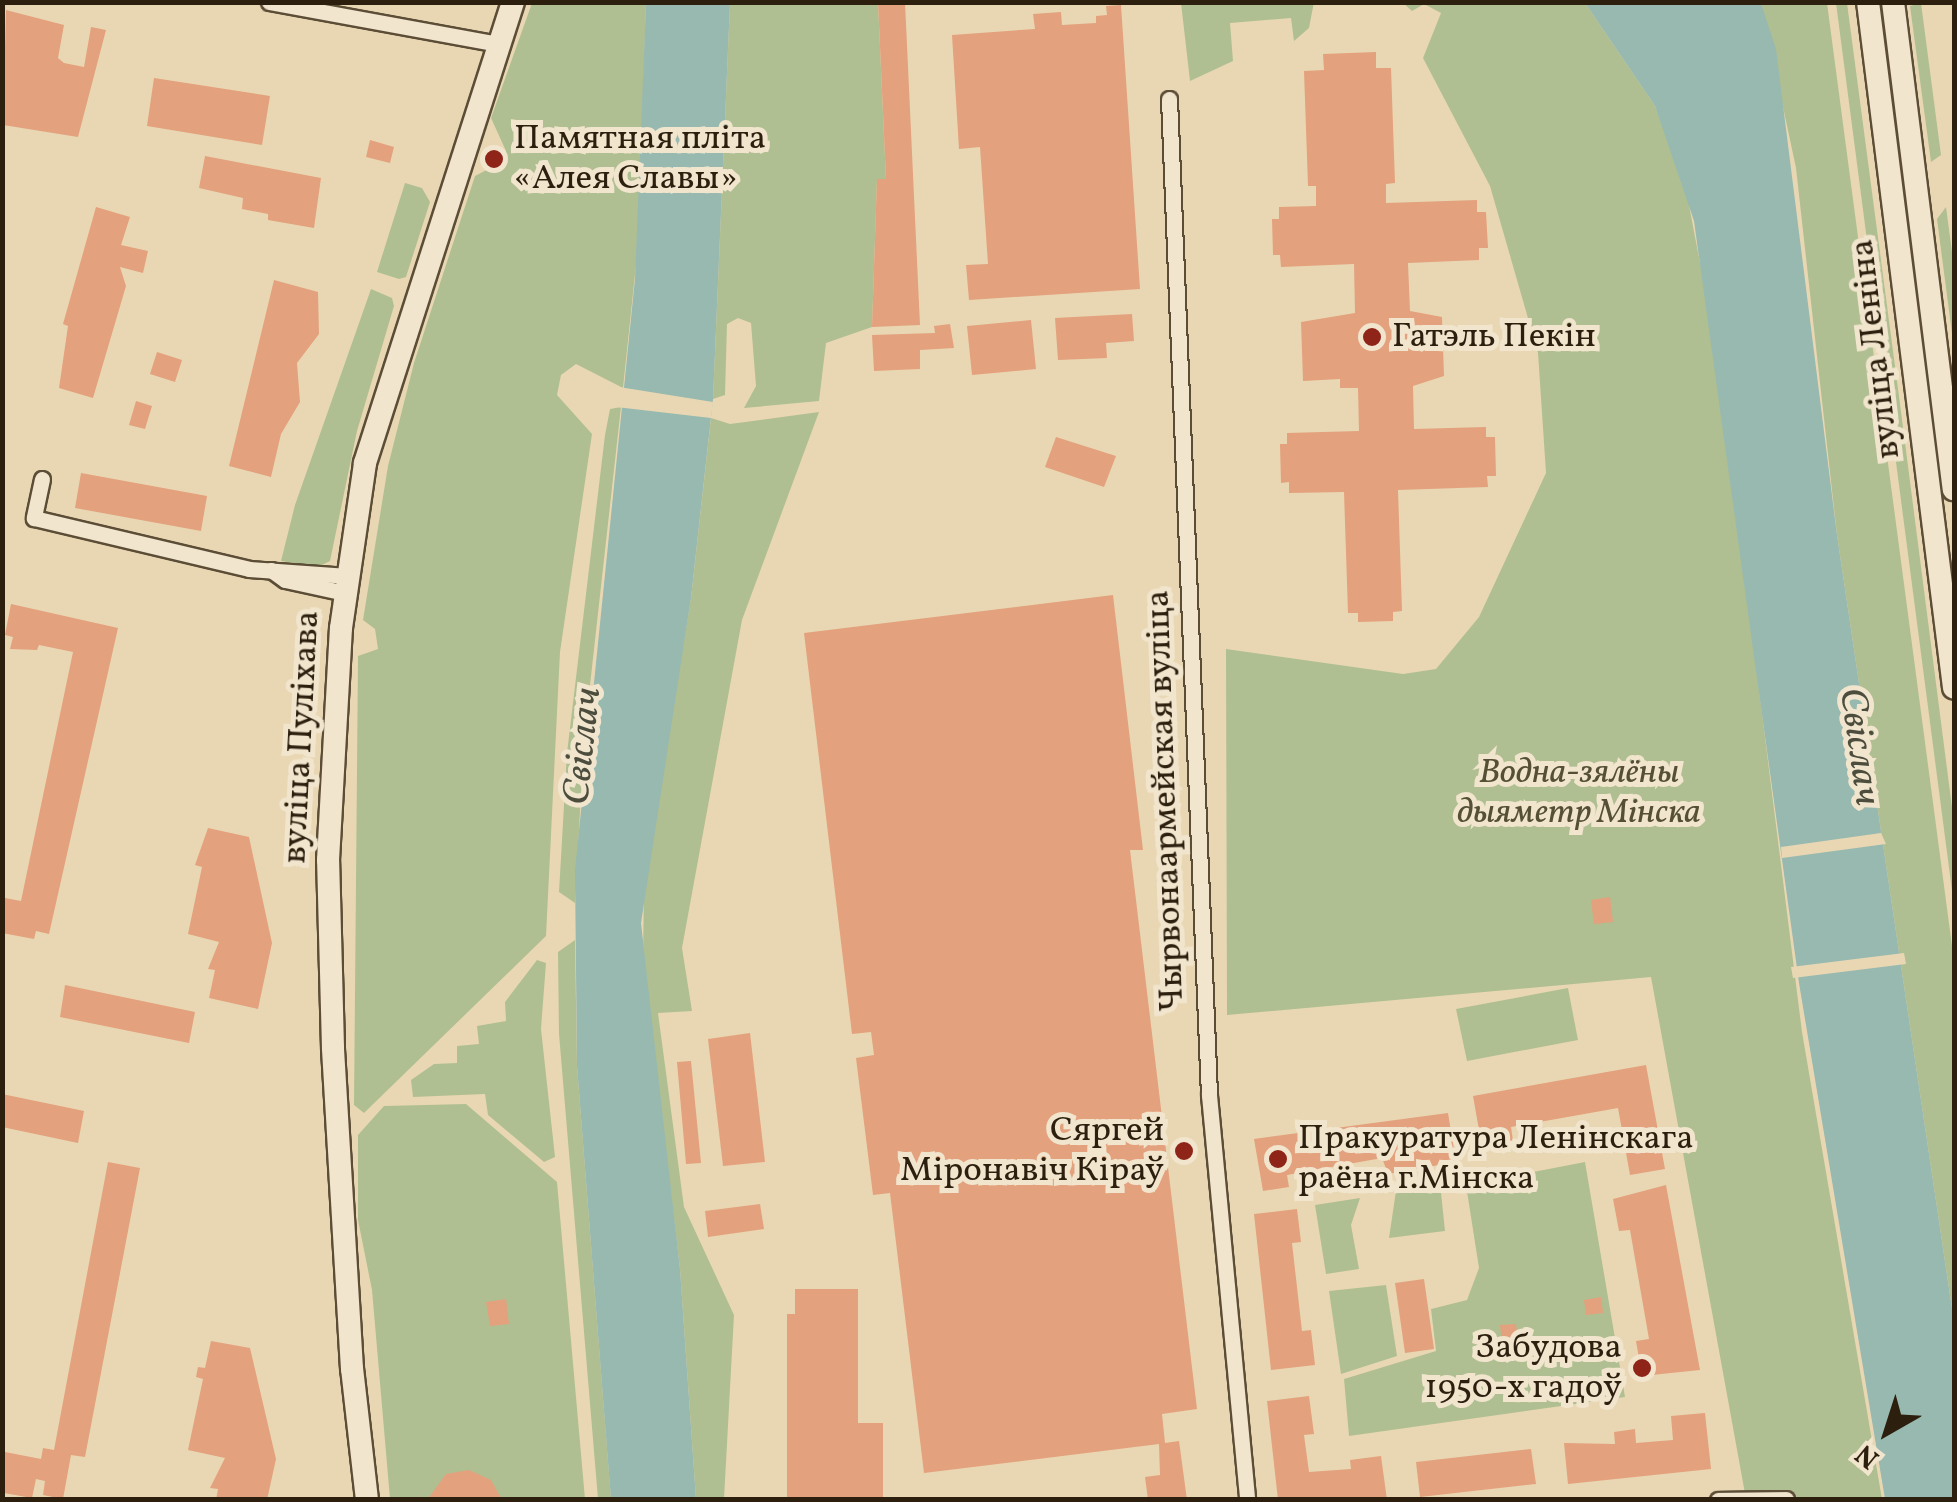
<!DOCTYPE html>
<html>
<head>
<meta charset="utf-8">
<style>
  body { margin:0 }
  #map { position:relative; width:1957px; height:1502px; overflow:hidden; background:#e9d7b3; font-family:Vollkorn,serif }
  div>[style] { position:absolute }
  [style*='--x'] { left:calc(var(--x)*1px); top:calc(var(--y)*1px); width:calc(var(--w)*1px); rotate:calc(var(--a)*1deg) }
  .green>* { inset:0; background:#b0bf91 }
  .water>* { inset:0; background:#97b9af }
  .pier>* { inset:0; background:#e9d7b3 }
  .building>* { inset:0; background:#e3a17d }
  .roads { filter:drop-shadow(2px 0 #5c4d37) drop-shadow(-2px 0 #5c4d37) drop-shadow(0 2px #5c4d37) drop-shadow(0 -2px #5c4d37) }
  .street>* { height:15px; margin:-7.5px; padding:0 7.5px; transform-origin:7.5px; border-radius:7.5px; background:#f1e5ce }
  .secondary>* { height:22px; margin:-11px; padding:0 11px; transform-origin:11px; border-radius:11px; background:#f1e5ce }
  .dots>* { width:28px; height:28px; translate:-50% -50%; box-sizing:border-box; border:5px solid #f1e5ce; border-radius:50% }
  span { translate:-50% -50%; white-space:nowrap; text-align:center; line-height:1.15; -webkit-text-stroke:10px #f1e5ce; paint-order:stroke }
  .poi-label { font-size:35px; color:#2d1f0e }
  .left { translate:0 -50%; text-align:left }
  .right { translate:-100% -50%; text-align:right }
  .street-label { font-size:35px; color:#2d1f0e }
  .park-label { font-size:35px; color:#544f35; font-style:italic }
  .water-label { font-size:38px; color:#4d4d3e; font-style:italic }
  .frame { position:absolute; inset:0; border:5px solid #2d1f0e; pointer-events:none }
  .north { position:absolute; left:1837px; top:1382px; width:100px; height:100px; -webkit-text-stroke:8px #f1e5ce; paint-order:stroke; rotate:219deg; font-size:28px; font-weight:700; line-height:40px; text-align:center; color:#2d1f0e }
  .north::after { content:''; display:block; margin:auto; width:35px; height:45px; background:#2d1f0e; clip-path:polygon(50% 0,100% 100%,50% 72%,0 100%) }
</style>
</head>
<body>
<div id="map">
  <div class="green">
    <div style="clip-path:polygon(1314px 2px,1309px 28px,1294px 41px,1291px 18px,1230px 23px,1233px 61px,1190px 81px,1181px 3px)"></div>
    <div style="clip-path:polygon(532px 3px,646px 3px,638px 246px,623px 388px,576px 364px,561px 375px,557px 395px,592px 434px,560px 652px,546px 936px,364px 1113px,354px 1105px,358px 656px,378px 649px,375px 629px,363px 620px,388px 466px,414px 363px,475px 176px,500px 163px,506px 151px,491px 118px)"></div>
    <div style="clip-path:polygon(730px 3px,878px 3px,886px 179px,877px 180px,872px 327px,826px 343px,819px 401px,744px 408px,756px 386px,751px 323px,738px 318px,727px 324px,725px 395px,713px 399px)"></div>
    <div style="clip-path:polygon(1403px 3px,1585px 3px,1655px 106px,1685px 184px,1716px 347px,1802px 1032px,1882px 1499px,1746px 1499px,1651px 977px,1227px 1015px,1226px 649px,1403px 674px,1436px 669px,1479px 617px,1546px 473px,1538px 353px,1490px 186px,1423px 58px,1441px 13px,1424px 4px,1412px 11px)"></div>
    <div style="clip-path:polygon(1761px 3px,1827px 3px,1954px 961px,1954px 1322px,1837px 535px,1796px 168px)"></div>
    <div style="clip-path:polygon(1836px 3px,1847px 3px,1900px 404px,1954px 823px,1954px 906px)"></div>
    <div style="clip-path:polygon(1921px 3px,1941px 155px,1931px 162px,1910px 6px)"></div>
    <div style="clip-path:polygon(405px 183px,422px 188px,430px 202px,406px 277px,399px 279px,377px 272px)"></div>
    <div style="clip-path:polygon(1946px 207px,1954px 267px,1954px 349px,1937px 219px)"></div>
    <div style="clip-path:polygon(371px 289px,392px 298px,394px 306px,357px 431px,330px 561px,318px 567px,281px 561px,295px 505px)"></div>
    <div style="clip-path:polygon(621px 407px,584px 739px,575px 903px,559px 892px,567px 753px,605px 435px,610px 409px)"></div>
    <div style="clip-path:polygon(819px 412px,742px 620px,682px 948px,692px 1011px,658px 1013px,684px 1207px,734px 1315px,724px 1499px,696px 1499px,680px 1269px,643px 960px,644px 886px,691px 598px,711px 418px,730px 424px)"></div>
    <div style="clip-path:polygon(575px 940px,577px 1066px,611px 1499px,598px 1499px,559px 1034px,558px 952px)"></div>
    <div style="clip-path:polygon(537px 960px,546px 963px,541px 1029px,555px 1157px,544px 1162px,488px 1115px,485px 1094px,413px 1097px,411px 1080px,434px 1064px,457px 1063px,457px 1046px,479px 1044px,477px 1026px,506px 1021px,505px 1002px)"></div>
    <div style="clip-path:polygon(1568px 988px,1578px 1040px,1467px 1061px,1456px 1009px)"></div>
    <div style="clip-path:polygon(466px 1104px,557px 1182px,585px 1499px,390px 1499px,372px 1290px,358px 1220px,358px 1135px,384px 1106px)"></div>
    <div style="clip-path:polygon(1585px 1162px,1625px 1397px,1349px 1436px,1344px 1379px,1436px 1351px,1431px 1309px,1467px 1300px,1479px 1268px,1466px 1185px)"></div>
    <div style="clip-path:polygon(1440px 1183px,1445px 1231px,1389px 1238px,1396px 1191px)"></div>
    <div style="clip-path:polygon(1360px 1198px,1351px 1225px,1359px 1269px,1326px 1274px,1315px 1205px)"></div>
    <div style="clip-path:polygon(1386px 1285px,1397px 1356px,1341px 1374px,1329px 1291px)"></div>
  </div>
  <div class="water">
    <div style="clip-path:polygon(646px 3px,730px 3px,713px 399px,691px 598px,641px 923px,680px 1269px,696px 1499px,611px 1500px,577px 1066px,575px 870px,635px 279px)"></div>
    <div style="clip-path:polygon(1585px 3px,1761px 3px,1776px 49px,1837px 535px,1954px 1322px,1954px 1499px,1885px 1499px,1799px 983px,1694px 221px,1655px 106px)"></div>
  </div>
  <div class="pier">
    <div style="clip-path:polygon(619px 387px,713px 402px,711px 418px,616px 407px)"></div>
    <div style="clip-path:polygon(1881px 833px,1886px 844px,1782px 858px,1781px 847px)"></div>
    <div style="clip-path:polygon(1904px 953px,1906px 964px,1793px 978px,1791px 967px)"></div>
  </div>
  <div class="building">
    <div style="clip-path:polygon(878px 2px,905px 2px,920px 325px,872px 327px,877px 179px,886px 179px)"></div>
    <div style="clip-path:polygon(1121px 5px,1140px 289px,969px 300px,966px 265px,988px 264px,980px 147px,959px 149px,952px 35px,1035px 29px,1033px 14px,1061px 12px,1062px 25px,1096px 23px,1096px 16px,1107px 15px,1106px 6px)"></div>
    <div style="clip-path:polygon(6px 10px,64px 25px,58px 58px,64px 63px,84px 67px,91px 27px,106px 30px,78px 137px,3px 125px)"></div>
    <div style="clip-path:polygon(1376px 52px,1376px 68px,1391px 68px,1395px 183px,1386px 184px,1386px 203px,1477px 200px,1477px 212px,1486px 212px,1488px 248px,1479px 248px,1479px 260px,1408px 263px,1410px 311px,1442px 317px,1444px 376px,1413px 386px,1414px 429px,1486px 427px,1486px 437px,1495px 437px,1496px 476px,1487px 476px,1488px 487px,1398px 490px,1402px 611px,1393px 612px,1393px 621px,1358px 622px,1358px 613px,1348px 613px,1344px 492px,1289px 493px,1289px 482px,1281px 483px,1280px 444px,1287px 444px,1287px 433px,1359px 431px,1358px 388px,1340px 388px,1340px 379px,1303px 381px,1302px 351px,1301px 322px,1355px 313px,1354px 264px,1281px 267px,1280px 255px,1273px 255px,1272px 219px,1279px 219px,1279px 207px,1316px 206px,1316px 186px,1308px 186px,1304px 71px,1324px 70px,1323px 54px)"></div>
    <div style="clip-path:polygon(154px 78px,270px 96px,262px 145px,147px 126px)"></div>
    <div style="clip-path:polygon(370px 140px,394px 147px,390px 163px,366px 157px)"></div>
    <div style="clip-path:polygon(205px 156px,321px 178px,314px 228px,268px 220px,268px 214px,242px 209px,243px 198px,199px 188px)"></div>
    <div style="clip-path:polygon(96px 207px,130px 217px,121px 245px,148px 251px,143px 273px,120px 267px,126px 286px,93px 398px,59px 388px,68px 326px,63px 324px)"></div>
    <div style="clip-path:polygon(274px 280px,318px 292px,319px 334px,297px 363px,300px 402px,281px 434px,271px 477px,229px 466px)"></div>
    <div style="clip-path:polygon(1132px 314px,1134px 341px,1106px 343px,1107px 358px,1058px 360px,1055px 318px)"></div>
    <div style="clip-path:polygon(1031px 320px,1036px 369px,972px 375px,967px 326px)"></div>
    <div style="clip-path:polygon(950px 324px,954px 348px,920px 350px,920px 369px,874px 371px,872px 335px,935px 333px,934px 326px)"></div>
    <div style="clip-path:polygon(157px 352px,182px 360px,175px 382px,150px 374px)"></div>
    <div style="clip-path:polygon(136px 401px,152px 406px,145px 429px,129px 425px)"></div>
    <div style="clip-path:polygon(1056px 437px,1116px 456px,1104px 487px,1045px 467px)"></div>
    <div style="clip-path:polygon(81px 473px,207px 496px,201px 531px,75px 508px)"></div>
    <div style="clip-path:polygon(1113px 595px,1143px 850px,1130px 850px,1197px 1409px,1162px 1414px,1165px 1443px,1179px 1441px,1187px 1500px,1148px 1500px,1145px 1477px,1160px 1475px,1159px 1444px,924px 1473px,890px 1193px,873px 1195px,856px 1058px,874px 1055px,871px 1032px,852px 1034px,804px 633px)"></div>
    <div style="clip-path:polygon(11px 604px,118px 628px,49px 934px,36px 931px,34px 939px,2px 933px,2px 909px,5px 898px,21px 901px,73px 652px,39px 645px,37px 650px,10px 649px,13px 637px,5px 635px)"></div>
    <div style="clip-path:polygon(208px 828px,249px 837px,272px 943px,258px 1009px,209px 998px,215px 970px,208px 969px,219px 942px,188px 934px,202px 867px,195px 865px)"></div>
    <div style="clip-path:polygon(1610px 897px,1613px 922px,1594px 924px,1591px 900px)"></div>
    <div style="clip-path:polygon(65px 985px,195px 1012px,189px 1043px,60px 1017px)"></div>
    <div style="clip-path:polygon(750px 1033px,765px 1162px,723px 1166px,708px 1039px)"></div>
    <div style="clip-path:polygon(691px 1061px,701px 1163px,686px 1164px,677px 1062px)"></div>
    <div style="clip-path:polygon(1646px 1065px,1665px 1169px,1630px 1175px,1618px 1108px,1511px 1127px,1513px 1141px,1482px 1147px,1473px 1096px)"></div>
    <div style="clip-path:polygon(2px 1094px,84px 1111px,78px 1143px,2px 1127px)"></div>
    <div style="clip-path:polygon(1448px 1113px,1456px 1162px,1388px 1174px,1382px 1158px,1287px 1175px,1289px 1187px,1263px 1191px,1254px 1139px)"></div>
    <div style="clip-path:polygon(108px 1162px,140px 1168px,85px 1457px,71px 1455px,63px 1499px,43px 1495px,45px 1481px,36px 1479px,32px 1498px,4px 1493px,5px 1452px,41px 1459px,43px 1448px,54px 1450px)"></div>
    <div style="clip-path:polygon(1666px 1185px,1700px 1370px,1642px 1376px,1636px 1341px,1649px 1339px,1630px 1230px,1619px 1231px,1613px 1199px)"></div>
    <div style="clip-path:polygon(760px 1204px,764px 1229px,708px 1237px,705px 1211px)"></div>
    <div style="clip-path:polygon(1297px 1209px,1301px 1242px,1292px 1243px,1302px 1331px,1311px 1330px,1315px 1365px,1271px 1370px,1254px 1214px)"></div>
    <div style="clip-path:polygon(1424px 1279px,1434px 1349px,1405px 1353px,1395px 1283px)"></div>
    <div style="clip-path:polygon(795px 1289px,858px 1289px,858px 1423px,883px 1423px,883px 1500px,787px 1500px,787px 1314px,795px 1314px)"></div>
    <div style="clip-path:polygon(1601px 1297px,1603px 1313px,1586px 1315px,1584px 1300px)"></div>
    <div style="clip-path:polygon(506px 1299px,509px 1324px,490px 1326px,486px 1302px)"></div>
    <div style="clip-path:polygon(1516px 1324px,1518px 1340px,1502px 1341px,1500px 1325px)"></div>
    <div style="clip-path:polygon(211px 1341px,250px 1348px,276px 1459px,267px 1500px,216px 1500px,218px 1489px,210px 1488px,225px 1458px,188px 1450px,203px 1379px,196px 1377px,198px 1367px,205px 1368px)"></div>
    <div style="clip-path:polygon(1309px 1396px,1314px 1434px,1304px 1435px,1309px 1472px,1351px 1469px,1350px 1460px,1381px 1456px,1387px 1500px,1278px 1500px,1267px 1401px)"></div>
    <div style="clip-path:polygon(1705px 1413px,1711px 1469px,1568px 1484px,1564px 1443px,1615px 1444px,1614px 1432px,1635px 1429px,1636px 1443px,1673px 1440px,1671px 1416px)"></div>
    <div style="clip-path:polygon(1531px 1449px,1536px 1484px,1420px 1497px,1416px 1462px)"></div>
    <div style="clip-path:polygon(469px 1470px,491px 1480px,502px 1500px,427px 1500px,446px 1474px)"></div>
  </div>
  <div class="roads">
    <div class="street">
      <div style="--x:269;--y:2;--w:232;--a:10.4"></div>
      <div style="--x:1169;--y:99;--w:997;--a:87.7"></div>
      <div style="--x:1209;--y:1095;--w:407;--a:84.6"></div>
      <div style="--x:42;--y:479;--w:40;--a:102"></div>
      <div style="--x:34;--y:518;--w:221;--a:13.3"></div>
      <div style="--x:249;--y:569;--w:99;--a:4"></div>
      <div style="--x:271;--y:570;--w:17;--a:36"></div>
      <div style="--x:285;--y:580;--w:61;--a:12.2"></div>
      <div style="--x:1718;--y:1500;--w:68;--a:-0.8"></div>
    </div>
    <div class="secondary">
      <div style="--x:1868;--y:2;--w:691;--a:82.85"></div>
      <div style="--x:1893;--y:2;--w:491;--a:82.9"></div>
      <div style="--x:367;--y:1500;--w:132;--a:-96.5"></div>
      <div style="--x:352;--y:1369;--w:322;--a:-93.4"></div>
      <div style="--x:333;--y:1048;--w:188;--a:-91.5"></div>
      <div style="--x:328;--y:860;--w:232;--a:-86.8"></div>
      <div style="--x:341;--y:628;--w:167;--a:-81.7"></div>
      <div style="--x:365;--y:463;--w:484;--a:-72.2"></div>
    </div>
  </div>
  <div class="dots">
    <div style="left:494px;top:159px;background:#8f2418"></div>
    <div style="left:1372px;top:337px;background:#8f2418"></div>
    <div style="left:1184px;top:1151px;background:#8f2418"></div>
    <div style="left:1278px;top:1159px;background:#8f2418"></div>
    <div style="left:1642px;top:1368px;background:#8f2418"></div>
  </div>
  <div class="poi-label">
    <span class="left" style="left:514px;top:159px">Памятная пліта<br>«Алея Славы»</span>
    <span class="left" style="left:1392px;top:337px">Гатэль Пекін</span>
    <span class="right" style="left:1164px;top:1151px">Сяргей<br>Міронавіч Кіраў</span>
    <span class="left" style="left:1298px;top:1159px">Пракуратура Ленінскага<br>раёна г.Мінска</span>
    <span class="right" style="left:1622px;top:1368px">Забудова<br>1950-х гадоў</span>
  </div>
  <div class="street-label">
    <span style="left:1876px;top:349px;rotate:-97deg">вуліца Леніна</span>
    <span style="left:302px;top:737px;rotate:-87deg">вуліца Пуліхава</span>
    <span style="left:1166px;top:801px;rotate:-92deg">Чырвонаармейская вуліца</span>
  </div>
  <div class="park-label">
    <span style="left:1579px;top:793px">Водна-зялёны<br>дыяметр Мінска</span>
  </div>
  <div class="water-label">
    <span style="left:584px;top:746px;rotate:-84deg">Свіслач</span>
    <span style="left:1858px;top:747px;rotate:82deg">Свіслач</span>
  </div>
  <div class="frame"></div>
  <div class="north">N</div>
</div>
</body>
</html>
